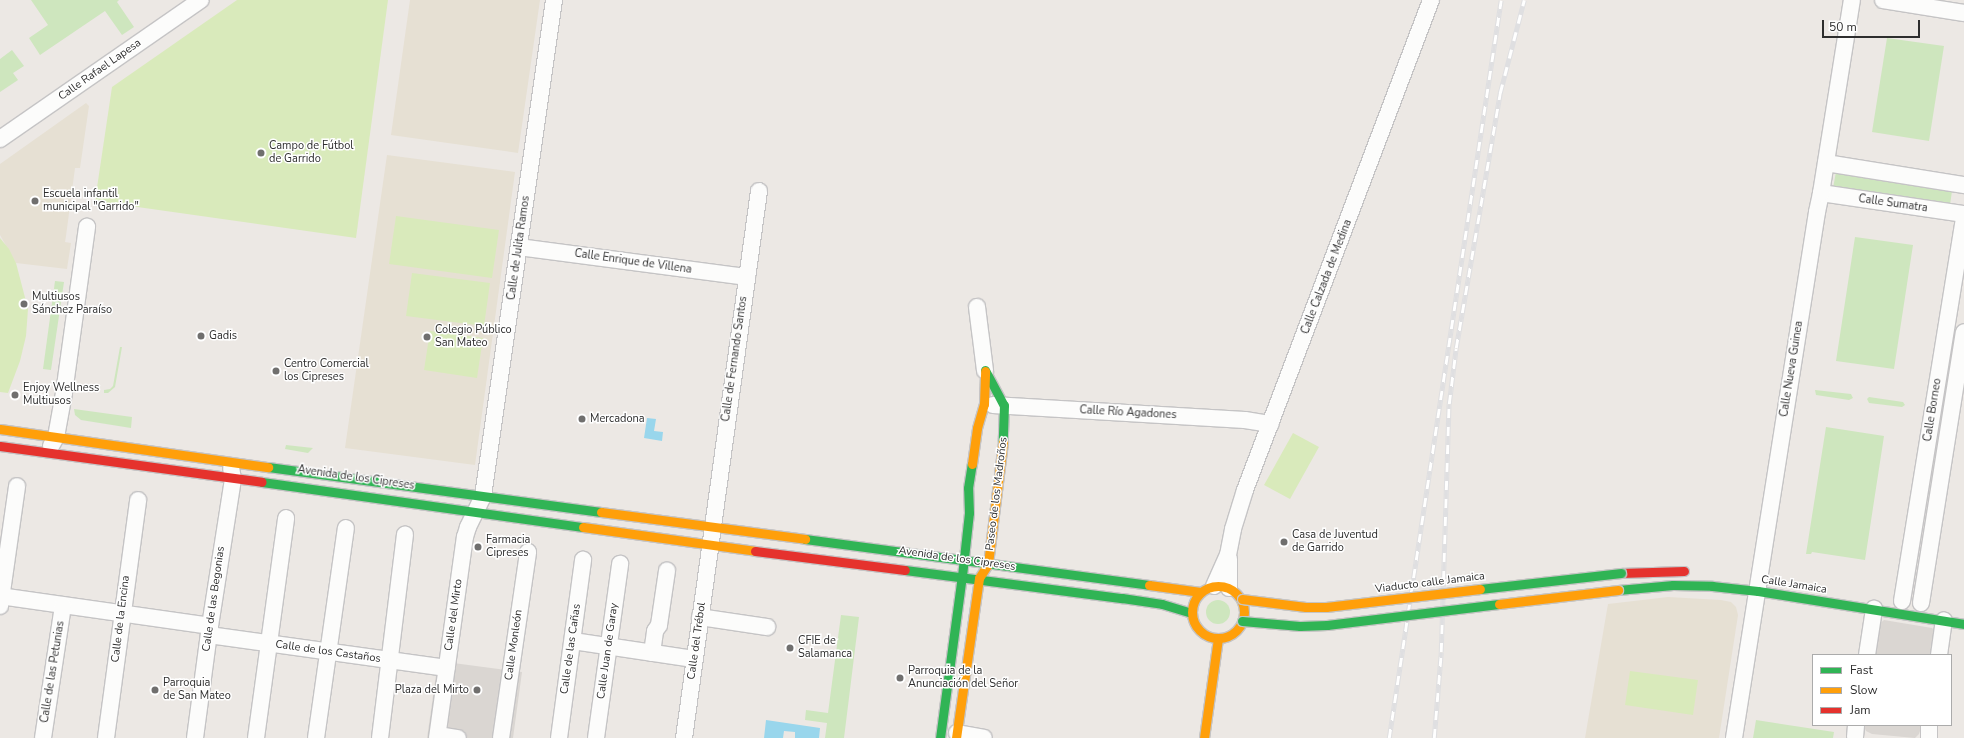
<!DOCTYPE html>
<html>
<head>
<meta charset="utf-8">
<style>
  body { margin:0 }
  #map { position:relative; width:1964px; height:738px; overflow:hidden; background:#ece8e4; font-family:"Nunito Sans",sans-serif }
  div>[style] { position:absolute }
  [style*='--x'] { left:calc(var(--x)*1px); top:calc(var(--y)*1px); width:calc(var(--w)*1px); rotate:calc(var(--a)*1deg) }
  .education>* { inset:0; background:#e6e0d3 }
  .green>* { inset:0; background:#cee6be }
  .round { border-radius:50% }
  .pitch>* { inset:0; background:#d9eabb }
  .plaza>* { inset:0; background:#dad6d2 }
  .water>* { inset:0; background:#99d6ec }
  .roads { filter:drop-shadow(1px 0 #c5c4c5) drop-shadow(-1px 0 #c5c4c5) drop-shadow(0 1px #c5c4c5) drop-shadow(0 -1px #c5c4c5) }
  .street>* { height:16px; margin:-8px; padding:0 8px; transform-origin:8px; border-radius:8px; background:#fcfcfb }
  .fast>* { height:9px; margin:-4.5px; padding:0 4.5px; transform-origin:4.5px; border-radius:4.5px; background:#30b455 }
  .slow>* { height:9px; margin:-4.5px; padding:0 4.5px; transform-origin:4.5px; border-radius:4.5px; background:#ff9f0a }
  .slow>.ring { margin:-4.5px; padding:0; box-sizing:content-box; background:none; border:9px solid #ff9f0a; border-radius:50% }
  .jam>* { height:9px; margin:-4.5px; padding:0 4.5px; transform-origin:4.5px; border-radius:4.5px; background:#e5322d }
  .rail>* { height:4.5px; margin-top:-2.25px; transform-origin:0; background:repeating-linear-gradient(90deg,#fff 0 9px,#dfdfe1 0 18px); box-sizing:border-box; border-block:1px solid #dfdfe1 }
  .bridges { filter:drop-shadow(1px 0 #c6c5c4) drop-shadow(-1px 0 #c6c5c4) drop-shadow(0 1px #c6c5c4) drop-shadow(0 -1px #c6c5c4) }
  .fast-bridge>* { height:9px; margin:-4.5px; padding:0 4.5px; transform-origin:4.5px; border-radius:4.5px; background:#30b455 }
  .slow-bridge>* { height:9px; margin:-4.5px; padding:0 4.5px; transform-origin:4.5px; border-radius:4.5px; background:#ff9f0a }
  .dots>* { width:11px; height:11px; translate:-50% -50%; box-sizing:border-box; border:2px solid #fff; border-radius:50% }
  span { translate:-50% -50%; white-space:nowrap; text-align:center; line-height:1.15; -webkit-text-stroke:3px #fff; paint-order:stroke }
  .street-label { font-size:11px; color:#2e2e2e }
  .poi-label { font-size:11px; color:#2e2e2e }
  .left { translate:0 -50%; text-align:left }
  .right { translate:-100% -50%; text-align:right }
  .legend { position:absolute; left:1812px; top:654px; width:140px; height:72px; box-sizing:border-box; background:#fff; border:1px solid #ababab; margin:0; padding:5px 7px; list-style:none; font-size:12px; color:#2e2e2e }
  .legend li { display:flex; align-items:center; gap:8px; height:20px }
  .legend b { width:20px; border:1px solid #ababab }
  .scale { position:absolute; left:1822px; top:20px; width:98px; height:18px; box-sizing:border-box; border:2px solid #2e2e2e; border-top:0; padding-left:5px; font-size:12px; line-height:14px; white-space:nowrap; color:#2e2e2e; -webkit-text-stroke:3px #fff; paint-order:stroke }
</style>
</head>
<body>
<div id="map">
  <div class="education">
    <div style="clip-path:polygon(410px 0,540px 0,518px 153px,391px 135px)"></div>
    <div style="clip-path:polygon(86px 103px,89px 106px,80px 168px,75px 168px,66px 236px,65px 242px,71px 243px,67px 269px,16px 263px,0 235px,0 164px)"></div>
    <div style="clip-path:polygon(387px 155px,515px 172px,475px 465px,345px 448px)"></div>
    <div style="clip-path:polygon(1668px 597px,1721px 600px,1731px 602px,1736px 607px,1738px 615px,1719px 738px,1585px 738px,1608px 604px)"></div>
  </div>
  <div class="green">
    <div style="clip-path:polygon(31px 0,119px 0,117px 2px,134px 27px,122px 35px,105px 11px,40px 55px,29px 38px,48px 25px)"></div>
    <div style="clip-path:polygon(1887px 38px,1944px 46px,1929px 141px,1872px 132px)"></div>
    <div style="clip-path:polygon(12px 50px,24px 66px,13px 73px,18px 80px,0 92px,0 59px)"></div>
    <div style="clip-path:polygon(1836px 172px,1952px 191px,1950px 205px,1833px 188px)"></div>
    <div style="clip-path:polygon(1855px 237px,1913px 245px,1894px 369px,1836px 361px)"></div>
    <div style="clip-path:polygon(55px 281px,64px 282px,51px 370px,43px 369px)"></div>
    <div style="clip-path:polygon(120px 347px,122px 347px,115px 387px,108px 393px,104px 393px,104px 390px,110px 389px,113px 386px)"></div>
    <div style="clip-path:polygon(1815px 390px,1851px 394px,1853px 398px,1849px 400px,1816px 395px)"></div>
    <div style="clip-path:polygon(1869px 397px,1903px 402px,1905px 405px,1902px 407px,1869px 403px,1867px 399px)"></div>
    <div style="clip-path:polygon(74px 409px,132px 417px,131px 428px,81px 420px,75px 415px)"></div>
    <div style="clip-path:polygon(1826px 427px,1884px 436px,1865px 560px,1812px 552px,1811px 554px,1806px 554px)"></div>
    <div style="clip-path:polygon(286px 445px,313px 448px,308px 453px,285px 449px)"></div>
    <div class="round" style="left:1206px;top:600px;width:24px;height:24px"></div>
    <div style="clip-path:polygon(841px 615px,859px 617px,846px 722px,844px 738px,825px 738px,827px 723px,805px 720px,806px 710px,828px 713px)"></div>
    <div style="clip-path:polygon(1756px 720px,1834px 732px,1833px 738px,1753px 738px)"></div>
  </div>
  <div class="pitch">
    <div style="clip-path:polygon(237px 0,388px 0,356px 238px,95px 201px,112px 87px)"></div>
    <div style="clip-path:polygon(396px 216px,499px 230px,492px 278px,389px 264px)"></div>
    <div style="clip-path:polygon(0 238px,9px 249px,16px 263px,28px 309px,26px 336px,20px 361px,8px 393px,0 392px)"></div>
    <div style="clip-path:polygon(412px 273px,490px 283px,484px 326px,406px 316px)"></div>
    <div style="clip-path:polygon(430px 331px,483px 338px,477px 378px,424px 370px)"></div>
    <div style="clip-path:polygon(1293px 433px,1319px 447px,1290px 499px,1264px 485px)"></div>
    <div style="clip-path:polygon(1630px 671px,1698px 680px,1693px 715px,1625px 705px)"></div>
  </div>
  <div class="plaza">
    <div style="clip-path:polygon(1884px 620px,1932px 628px,1935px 631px,1933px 655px,1873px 655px,1878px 625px)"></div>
    <div style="clip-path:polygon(438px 661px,522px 672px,513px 738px,427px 738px)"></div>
    <div style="clip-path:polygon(1863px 725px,1922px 725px,1919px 734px,1915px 738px,1872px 734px,1866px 731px)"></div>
  </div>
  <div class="water">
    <div style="clip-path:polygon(647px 418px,656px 419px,654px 431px,663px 432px,662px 441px,644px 438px)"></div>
    <div style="clip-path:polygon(766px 720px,820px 728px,819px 738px,795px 738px,795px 732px,784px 731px,783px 738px,764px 738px)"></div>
  </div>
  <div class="roads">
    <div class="street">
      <div style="--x:1883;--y:0;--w:82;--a:9.1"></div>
      <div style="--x:0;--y:139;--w:244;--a:-34.7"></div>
      <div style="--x:1826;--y:163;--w:140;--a:9.1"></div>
      <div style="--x:1821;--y:193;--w:145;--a:8.4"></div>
      <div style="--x:519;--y:247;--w:230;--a:7.5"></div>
      <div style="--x:977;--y:307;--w:64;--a:82.8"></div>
      <div style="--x:993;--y:405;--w:252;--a:3.4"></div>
      <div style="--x:1245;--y:420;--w:26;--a:9"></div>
      <div style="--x:51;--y:446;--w:10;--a:-61"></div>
      <div style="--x:56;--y:437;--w:45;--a:-79.7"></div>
      <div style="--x:64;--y:393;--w:168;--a:-82.1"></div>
      <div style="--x:1229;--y:559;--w:29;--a:90"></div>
      <div style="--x:1214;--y:586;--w:34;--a:-66"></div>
      <div style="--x:1228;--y:555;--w:26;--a:-79"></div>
      <div style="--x:1233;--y:529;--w:41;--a:-72.9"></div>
      <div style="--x:1245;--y:490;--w:524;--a:-69.21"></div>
      <div style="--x:0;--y:596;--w:212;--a:8.1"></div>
      <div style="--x:1902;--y:601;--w:386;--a:-80.8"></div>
      <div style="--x:1921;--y:603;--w:274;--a:-81"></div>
      <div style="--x:0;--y:606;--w:121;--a:-81.9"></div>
      <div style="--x:700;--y:617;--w:68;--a:8.5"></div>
      <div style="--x:209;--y:635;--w:240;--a:7.9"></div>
      <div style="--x:573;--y:641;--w:122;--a:8.5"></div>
      <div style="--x:652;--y:653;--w:22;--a:-82"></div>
      <div style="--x:655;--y:631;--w:7;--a:-56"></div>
      <div style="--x:659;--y:625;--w:55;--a:-81.6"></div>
      <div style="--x:1867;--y:655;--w:47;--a:-81.3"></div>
      <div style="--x:1939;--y:655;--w:35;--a:-82"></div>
      <div style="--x:1929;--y:725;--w:13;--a:90"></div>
      <div style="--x:957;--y:733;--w:27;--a:10"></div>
      <div style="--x:438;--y:735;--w:20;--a:9"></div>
      <div style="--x:1855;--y:737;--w:12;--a:-85"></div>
      <div style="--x:43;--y:738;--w:134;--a:-81.4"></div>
      <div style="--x:106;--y:738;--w:240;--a:-82.3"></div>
      <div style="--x:195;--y:738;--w:113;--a:-82.4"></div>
      <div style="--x:210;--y:626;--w:149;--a:-81.1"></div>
      <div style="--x:233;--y:479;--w:11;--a:-100"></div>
      <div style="--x:256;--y:738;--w:222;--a:-82.2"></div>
      <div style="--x:316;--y:738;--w:212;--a:-81.9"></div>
      <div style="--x:380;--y:738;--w:205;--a:-83"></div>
      <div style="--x:437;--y:738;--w:203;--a:-82.1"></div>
      <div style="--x:465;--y:537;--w:10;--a:-73"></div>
      <div style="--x:468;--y:527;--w:34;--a:-64"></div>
      <div style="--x:483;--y:496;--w:501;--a:-81.85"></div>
      <div style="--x:501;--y:738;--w:188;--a:-81.7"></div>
      <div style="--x:559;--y:738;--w:180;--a:-82.3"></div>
      <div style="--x:596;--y:738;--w:176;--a:-82.1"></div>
      <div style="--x:684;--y:738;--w:552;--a:-82.19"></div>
      <div style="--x:1734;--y:738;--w:533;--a:-81.03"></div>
      <div style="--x:1817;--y:212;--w:19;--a:-78"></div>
      <div style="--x:1821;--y:193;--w:195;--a:-80.9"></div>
    </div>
    <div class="fast">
      <div style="--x:985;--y:370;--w:40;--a:62"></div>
      <div style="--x:1004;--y:405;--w:36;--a:92"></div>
      <div style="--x:268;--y:467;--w:336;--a:7.7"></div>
      <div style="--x:262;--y:482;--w:324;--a:8"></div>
      <div style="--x:805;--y:539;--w:347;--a:7.6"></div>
      <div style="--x:905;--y:570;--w:219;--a:7.4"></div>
      <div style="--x:1122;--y:598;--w:40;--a:8.5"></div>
      <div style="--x:1162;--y:604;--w:31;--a:17"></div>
      <div style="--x:1618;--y:590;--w:55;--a:-5.2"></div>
      <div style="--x:1673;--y:585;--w:39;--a:1"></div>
      <div style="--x:1712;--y:586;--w:46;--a:6.2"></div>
      <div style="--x:1758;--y:591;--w:209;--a:9.1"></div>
      <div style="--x:940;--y:738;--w:163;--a:-82.3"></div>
      <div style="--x:962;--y:576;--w:63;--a:-83.7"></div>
      <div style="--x:969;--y:513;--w:25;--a:-92"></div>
      <div style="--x:968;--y:488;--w:24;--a:-81"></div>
    </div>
    <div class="slow">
      <div style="--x:0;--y:429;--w:271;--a:8.1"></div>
      <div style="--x:972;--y:464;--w:36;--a:-82"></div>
      <div style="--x:977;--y:428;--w:25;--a:-74"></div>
      <div style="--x:984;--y:404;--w:33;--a:-88"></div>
      <div style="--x:601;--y:512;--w:206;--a:7.5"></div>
      <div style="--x:583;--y:527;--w:174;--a:7.9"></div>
      <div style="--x:1149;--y:585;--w:52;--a:7.7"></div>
      <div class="ring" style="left:1192px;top:586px;width:43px;height:43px"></div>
      <div style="--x:956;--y:738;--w:162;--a:-81.8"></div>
      <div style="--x:979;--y:578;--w:17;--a:-57"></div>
      <div style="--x:988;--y:564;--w:124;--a:-83"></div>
      <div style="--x:1204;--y:738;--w:101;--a:-82"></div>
    </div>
    <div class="jam">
      <div style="--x:0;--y:446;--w:264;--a:7.8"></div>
      <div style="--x:755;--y:551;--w:151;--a:7.2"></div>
      <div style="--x:1621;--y:573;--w:63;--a:-1.8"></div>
    </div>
  </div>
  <div class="rail">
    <div style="--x:1389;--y:738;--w:746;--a:-81.37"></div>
    <div style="--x:1434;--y:738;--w:86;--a:-85.3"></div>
    <div style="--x:1441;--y:652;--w:248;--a:-88.2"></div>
    <div style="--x:1449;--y:404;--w:56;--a:-82.9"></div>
    <div style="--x:1456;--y:348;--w:259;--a:-80.2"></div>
    <div style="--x:1500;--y:93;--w:96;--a:-75.5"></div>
  </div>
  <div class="bridges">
    <div class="fast-bridge">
      <div style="--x:1480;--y:589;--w:142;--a:-6.5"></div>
      <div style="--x:1242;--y:621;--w:58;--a:4.9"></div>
      <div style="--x:1300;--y:626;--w:27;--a:-2"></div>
      <div style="--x:1327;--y:625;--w:173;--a:-7"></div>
    </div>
    <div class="slow-bridge">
      <div style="--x:1242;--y:599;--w:64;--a:7.1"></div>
      <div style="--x:1306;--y:607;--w:20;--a:0"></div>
      <div style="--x:1326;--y:607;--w:155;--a:-6.7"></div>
      <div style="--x:1499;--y:604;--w:120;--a:-6.7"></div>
    </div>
  </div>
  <div class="dots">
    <div style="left:261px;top:153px;background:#706f6e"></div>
    <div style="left:35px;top:201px;background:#706f6e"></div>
    <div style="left:24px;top:304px;background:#706f6e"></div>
    <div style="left:201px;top:336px;background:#706f6e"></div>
    <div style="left:427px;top:337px;background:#706f6e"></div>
    <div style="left:276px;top:371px;background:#706f6e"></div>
    <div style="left:15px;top:395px;background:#706f6e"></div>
    <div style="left:582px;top:419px;background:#706f6e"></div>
    <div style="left:1284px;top:542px;background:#706f6e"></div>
    <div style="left:478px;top:547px;background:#706f6e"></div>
    <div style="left:790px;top:648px;background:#706f6e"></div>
    <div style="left:900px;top:678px;background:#706f6e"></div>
    <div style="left:155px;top:690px;background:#706f6e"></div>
    <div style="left:477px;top:690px;background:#706f6e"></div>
  </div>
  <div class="street-label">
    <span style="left:100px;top:70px;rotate:-35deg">Calle Rafael Lapesa</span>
    <span style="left:1893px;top:204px;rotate:8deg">Calle Sumatra</span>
    <span style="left:519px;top:248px;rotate:-82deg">Calle de Julita Ramos</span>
    <span style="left:633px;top:262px;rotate:8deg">Calle Enrique de Villena</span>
    <span style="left:1327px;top:277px;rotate:-69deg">Calle Calzada de Medina</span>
    <span style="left:735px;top:359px;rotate:-82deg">Calle de Fernando Santos</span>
    <span style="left:1792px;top:369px;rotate:-81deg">Calle Nueva Guinea</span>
    <span style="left:1933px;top:410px;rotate:-81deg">Calle Borneo</span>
    <span style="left:1128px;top:413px;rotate:3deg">Calle Río Agadones</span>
    <span style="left:356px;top:478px;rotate:8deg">Avenida de los Cipreses</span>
    <span style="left:997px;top:494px;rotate:-83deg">Paseo de los Madroños</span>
    <span style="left:957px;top:559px;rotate:8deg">Avenida de los Cipreses</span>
    <span style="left:1430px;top:583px;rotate:-7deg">Viaducto calle Jamaica</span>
    <span style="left:1794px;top:585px;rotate:9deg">Calle Jamaica</span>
    <span style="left:214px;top:599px;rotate:-82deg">Calle de las Begonias</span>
    <span style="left:454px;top:615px;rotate:-82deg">Calle del Mirto</span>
    <span style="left:121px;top:619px;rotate:-83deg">Calle de la Encina</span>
    <span style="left:697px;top:641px;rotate:-82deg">Calle del Trébol</span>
    <span style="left:514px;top:645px;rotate:-82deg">Calle Monleón</span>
    <span style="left:571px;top:649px;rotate:-82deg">Calle de las Cañas</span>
    <span style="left:608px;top:651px;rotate:-82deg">Calle Juan de Garay</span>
    <span style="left:328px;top:652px;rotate:8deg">Calle de los Castaños</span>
    <span style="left:53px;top:672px;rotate:-81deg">Calle de las Petunias</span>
  </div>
  <div class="poi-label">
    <span class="left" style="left:269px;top:153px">Campo de Fútbol<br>de Garrido</span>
    <span class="left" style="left:43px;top:201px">Escuela infantil<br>municipal "Garrido"</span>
    <span class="left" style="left:32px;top:304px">Multiusos<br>Sánchez Paraíso</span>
    <span class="left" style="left:435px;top:337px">Colegio Público<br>San Mateo</span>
    <span class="left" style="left:209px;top:336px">Gadis</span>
    <span class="left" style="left:284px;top:371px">Centro Comercial<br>los Cipreses</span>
    <span class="left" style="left:23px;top:395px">Enjoy Wellness<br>Multiusos</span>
    <span class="left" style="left:590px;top:419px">Mercadona</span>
    <span class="left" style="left:1292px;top:542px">Casa de Juventud<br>de Garrido</span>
    <span class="left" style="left:486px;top:547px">Farmacia<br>Cipreses</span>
    <span class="left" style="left:798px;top:648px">CFIE de<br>Salamanca</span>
    <span class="left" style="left:908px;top:678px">Parroquia de la<br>Anunciación del Señor</span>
    <span class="left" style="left:163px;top:690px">Parroquia<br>de San Mateo</span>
    <span class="right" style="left:469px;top:690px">Plaza del Mirto</span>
  </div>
  <ul class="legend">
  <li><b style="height:5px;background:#30b455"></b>Fast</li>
  <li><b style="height:5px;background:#ff9f0a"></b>Slow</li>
  <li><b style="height:5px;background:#e5322d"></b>Jam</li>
  </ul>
  <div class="scale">50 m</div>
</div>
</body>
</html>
